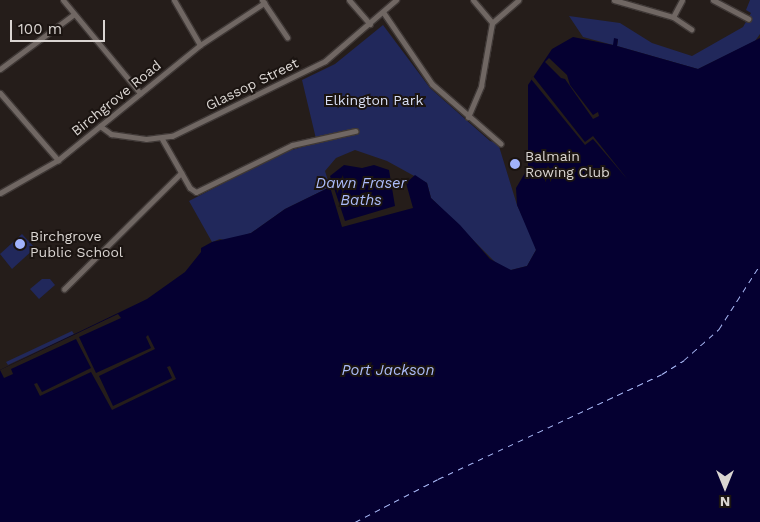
<!DOCTYPE html>
<html>
<head>
<meta charset="utf-8">
<style>
  body { margin:0 }
  #map { position:relative; width:760px; height:522px; overflow:hidden; background:#251d1a; font-family:"Work Sans",sans-serif }
  div>[style] { position:absolute }
  [style*='--x'] { left:calc(var(--x)*1px); top:calc(var(--y)*1px); width:calc(var(--w)*1px); rotate:calc(var(--a)*1deg) }
  .green>* { inset:0; background:#21285b }
  .water>* { inset:0; background:#050031 }
  .pier>* { inset:0; background:#251d1a }
  .ferry>* { height:1px; margin-top:-0.5px; transform-origin:0; background:repeating-linear-gradient(90deg,#acbcfa 0 6px,transparent 0 11px) }
  .roads { filter:drop-shadow(1px 0 #3f3836) drop-shadow(-1px 0 #3f3836) drop-shadow(0 1px #3f3836) drop-shadow(0 -1px #3f3836) }
  .minor>* { height:5px; margin:-2.5px; padding:0 2.5px; transform-origin:2.5px; border-radius:2.5px; background:#706763 }
  .dots>* { width:14px; height:14px; translate:-50% -50%; box-sizing:border-box; border:2px solid #1b1411; border-radius:50% }
  span { translate:-50% -50%; white-space:nowrap; text-align:center; line-height:1.15; -webkit-text-stroke:4px #1b1411; paint-order:stroke }
  .street-label { font-size:14px; color:#dad5d2 }
  .park-label { font-size:14px; color:#d9dff5 }
  .poi-label { font-size:14px; color:#dad5d2 }
  .left { translate:0 -50%; text-align:left }
  .water-label { font-size:15px; color:#acbcfa; font-style:italic }
  .north { position:absolute; left:700px; top:462px; width:50px; height:50px; -webkit-text-stroke:4px #1b1411; paint-order:stroke; rotate:180deg; font-size:14px; font-weight:700; line-height:20px; text-align:center; color:#dad5d2 }
  .north::after { content:''; display:block; margin:auto; width:18px; height:22px; background:#dad5d2; clip-path:polygon(50% 0,100% 100%,50% 72%,0 100%) }
  .scale { position:absolute; left:10px; top:20px; width:95px; height:22px; box-sizing:border-box; border:2px solid #dad5d2; border-top:0; padding-left:6px; font-size:15px; line-height:18px; white-space:nowrap; color:#dad5d2; -webkit-text-stroke:4px #1b1411; paint-order:stroke }
</style>
</head>
<body>
<div id="map">
  <div class="green">
    <div style="clip-path:polygon(750px 0,760px 0,760px 34px,755px 41px,698px 69px,617px 46px,618px 40px,613px 45px,583px 37px,569px 16px,620px 23px,652px 43px,692px 56px,743px 27px,751px 13px,746px 10px)"></div>
    <div style="clip-path:polygon(383px 25px,430px 88px,490px 141px,498px 143px,517px 205px,534px 241px,536px 250px,527px 266px,511px 270px,500px 267px,431px 198px,427px 183px,387px 161px,355px 150px,336px 158px,325px 171px,330px 187px,285px 209px,251px 233px,228px 241px,220px 239px,212px 242px,189px 201px,284px 152px,317px 143px,302px 80px,335px 64px)"></div>
    <div style="clip-path:polygon(22px 234px,35px 248px,12px 269px,0 254px)"></div>
    <div style="clip-path:polygon(42px 279px,50px 279px,55px 285px,39px 299px,30px 289px)"></div>
    <div style="clip-path:polygon(72px 331px,74px 334px,8px 365px,6px 362px)"></div>
  </div>
  <div class="water">
    <div style="clip-path:polygon(573px 37px,613px 45px,614px 38px,618px 39px,617px 46px,698px 69px,760px 38px,760px 522px,0 522px,0 370px,147px 299px,185px 272px,201px 252px,201px 248px,212px 242px,251px 233px,285px 209px,330px 187px,342px 227px,413px 208px,406px 183px,415px 175px,427px 183px,431px 198px,460px 225px,490px 259px,511px 270px,527px 266px,536px 250px,517px 205px,516px 188px,528px 168px,528px 85px,552px 49px)"></div>
    <div style="clip-path:polygon(344px 165px,362px 168px,374px 165px,389px 170px,395px 206px,345px 221px,330px 176px)"></div>
  </div>
  <div class="pier">
    <div style="clip-path:polygon(549px 58px,567px 75px,570px 85px,593px 115px,598px 112px,599px 116px,593px 119px,565px 79px,561px 78px,545px 62px)"></div>
    <div style="clip-path:polygon(533px 76px,585px 142px,593px 136px,628px 180px,593px 139px,585px 145px,531px 79px)"></div>
    <div style="clip-path:polygon(118px 314px,121px 318px,79px 337px,96px 373px,151px 348px,146px 337px,148px 335px,155px 349px,99px 376px,113px 406px,172px 378px,167px 367px,170px 366px,176px 379px,112px 410px,91px 372px,40px 396px,34px 384px,37px 383px,42px 392px,91px 368px,76px 339px,11px 369px,13px 374px,4px 378px,0 370px)"></div>
  </div>
  <div class="ferry">
    <div style="--x:355;--y:522;--w:93;--a:-27.4"></div>
    <div style="--x:438;--y:479;--w:247;--a:-25.1"></div>
    <div style="--x:662;--y:374;--w:26;--a:-32"></div>
    <div style="--x:684;--y:360;--w:47;--a:-41.5"></div>
    <div style="--x:719;--y:329;--w:76;--a:-57.4"></div>
  </div>
  <div class="roads">
    <div class="minor">
      <div style="--x:63;--y:0;--w:121;--a:50.4"></div>
      <div style="--x:174;--y:0;--w:52;--a:60"></div>
      <div style="--x:262;--y:0;--w:45;--a:56"></div>
      <div style="--x:349;--y:0;--w:32;--a:49"></div>
      <div style="--x:473;--y:0;--w:30;--a:50"></div>
      <div style="--x:614;--y:0;--w:61;--a:16.1"></div>
      <div style="--x:673;--y:17;--w:19;--a:-62"></div>
      <div style="--x:713;--y:0;--w:40;--a:28"></div>
      <div style="--x:383;--y:12;--w:87;--a:55.8"></div>
      <div style="--x:432;--y:84;--w:91;--a:41"></div>
      <div style="--x:673;--y:17;--w:22;--a:34"></div>
      <div style="--x:492;--y:23;--w:35;--a:-41"></div>
      <div style="--x:0;--y:69;--w:92;--a:-36.6"></div>
      <div style="--x:0;--y:93;--w:89;--a:49.1"></div>
      <div style="--x:468;--y:117;--w:34;--a:-67"></div>
      <div style="--x:481;--y:86;--w:64;--a:-80.1"></div>
      <div style="--x:100;--y:126;--w:14;--a:36"></div>
      <div style="--x:111;--y:134;--w:35;--a:8"></div>
      <div style="--x:146;--y:139;--w:26;--a:-7"></div>
      <div style="--x:172;--y:136;--w:170;--a:-26.1"></div>
      <div style="--x:325;--y:61;--w:94;--a:-40.7"></div>
      <div style="--x:162;--y:139;--w:56;--a:60.3"></div>
      <div style="--x:190;--y:188;--w:7;--a:34"></div>
      <div style="--x:196;--y:192;--w:107;--a:-26.1"></div>
      <div style="--x:292;--y:145;--w:65;--a:-12.5"></div>
      <div style="--x:0;--y:193;--w:67;--a:-29.6"></div>
      <div style="--x:58;--y:160;--w:183;--a:-39"></div>
      <div style="--x:200;--y:45;--w:77;--a:-33.3"></div>
      <div style="--x:64;--y:289;--w:165;--a:-44.8"></div>
    </div>
  </div>
  <div class="dots">
    <div style="left:515px;top:164px;background:#a1b3fd"></div>
    <div style="left:20px;top:244px;background:#a1b3fd"></div>
  </div>
  <div class="street-label">
    <span style="left:252px;top:84px;rotate:-26deg">Glassop Street</span>
    <span style="left:116px;top:98px;rotate:-39deg">Birchgrove Road</span>
  </div>
  <div class="park-label">
    <span style="left:374px;top:100px">Elkington Park</span>
  </div>
  <div class="poi-label">
    <span class="left" style="left:525px;top:164px">Balmain<br>Rowing Club</span>
    <span class="left" style="left:30px;top:244px">Birchgrove<br>Public School</span>
  </div>
  <div class="water-label">
    <span style="left:361px;top:192px">Dawn Fraser<br>Baths</span>
    <span style="left:388px;top:371px">Port Jackson</span>
  </div>
  <div class="north">N</div>
  <div class="scale">100 m</div>
</div>
</body>
</html>
